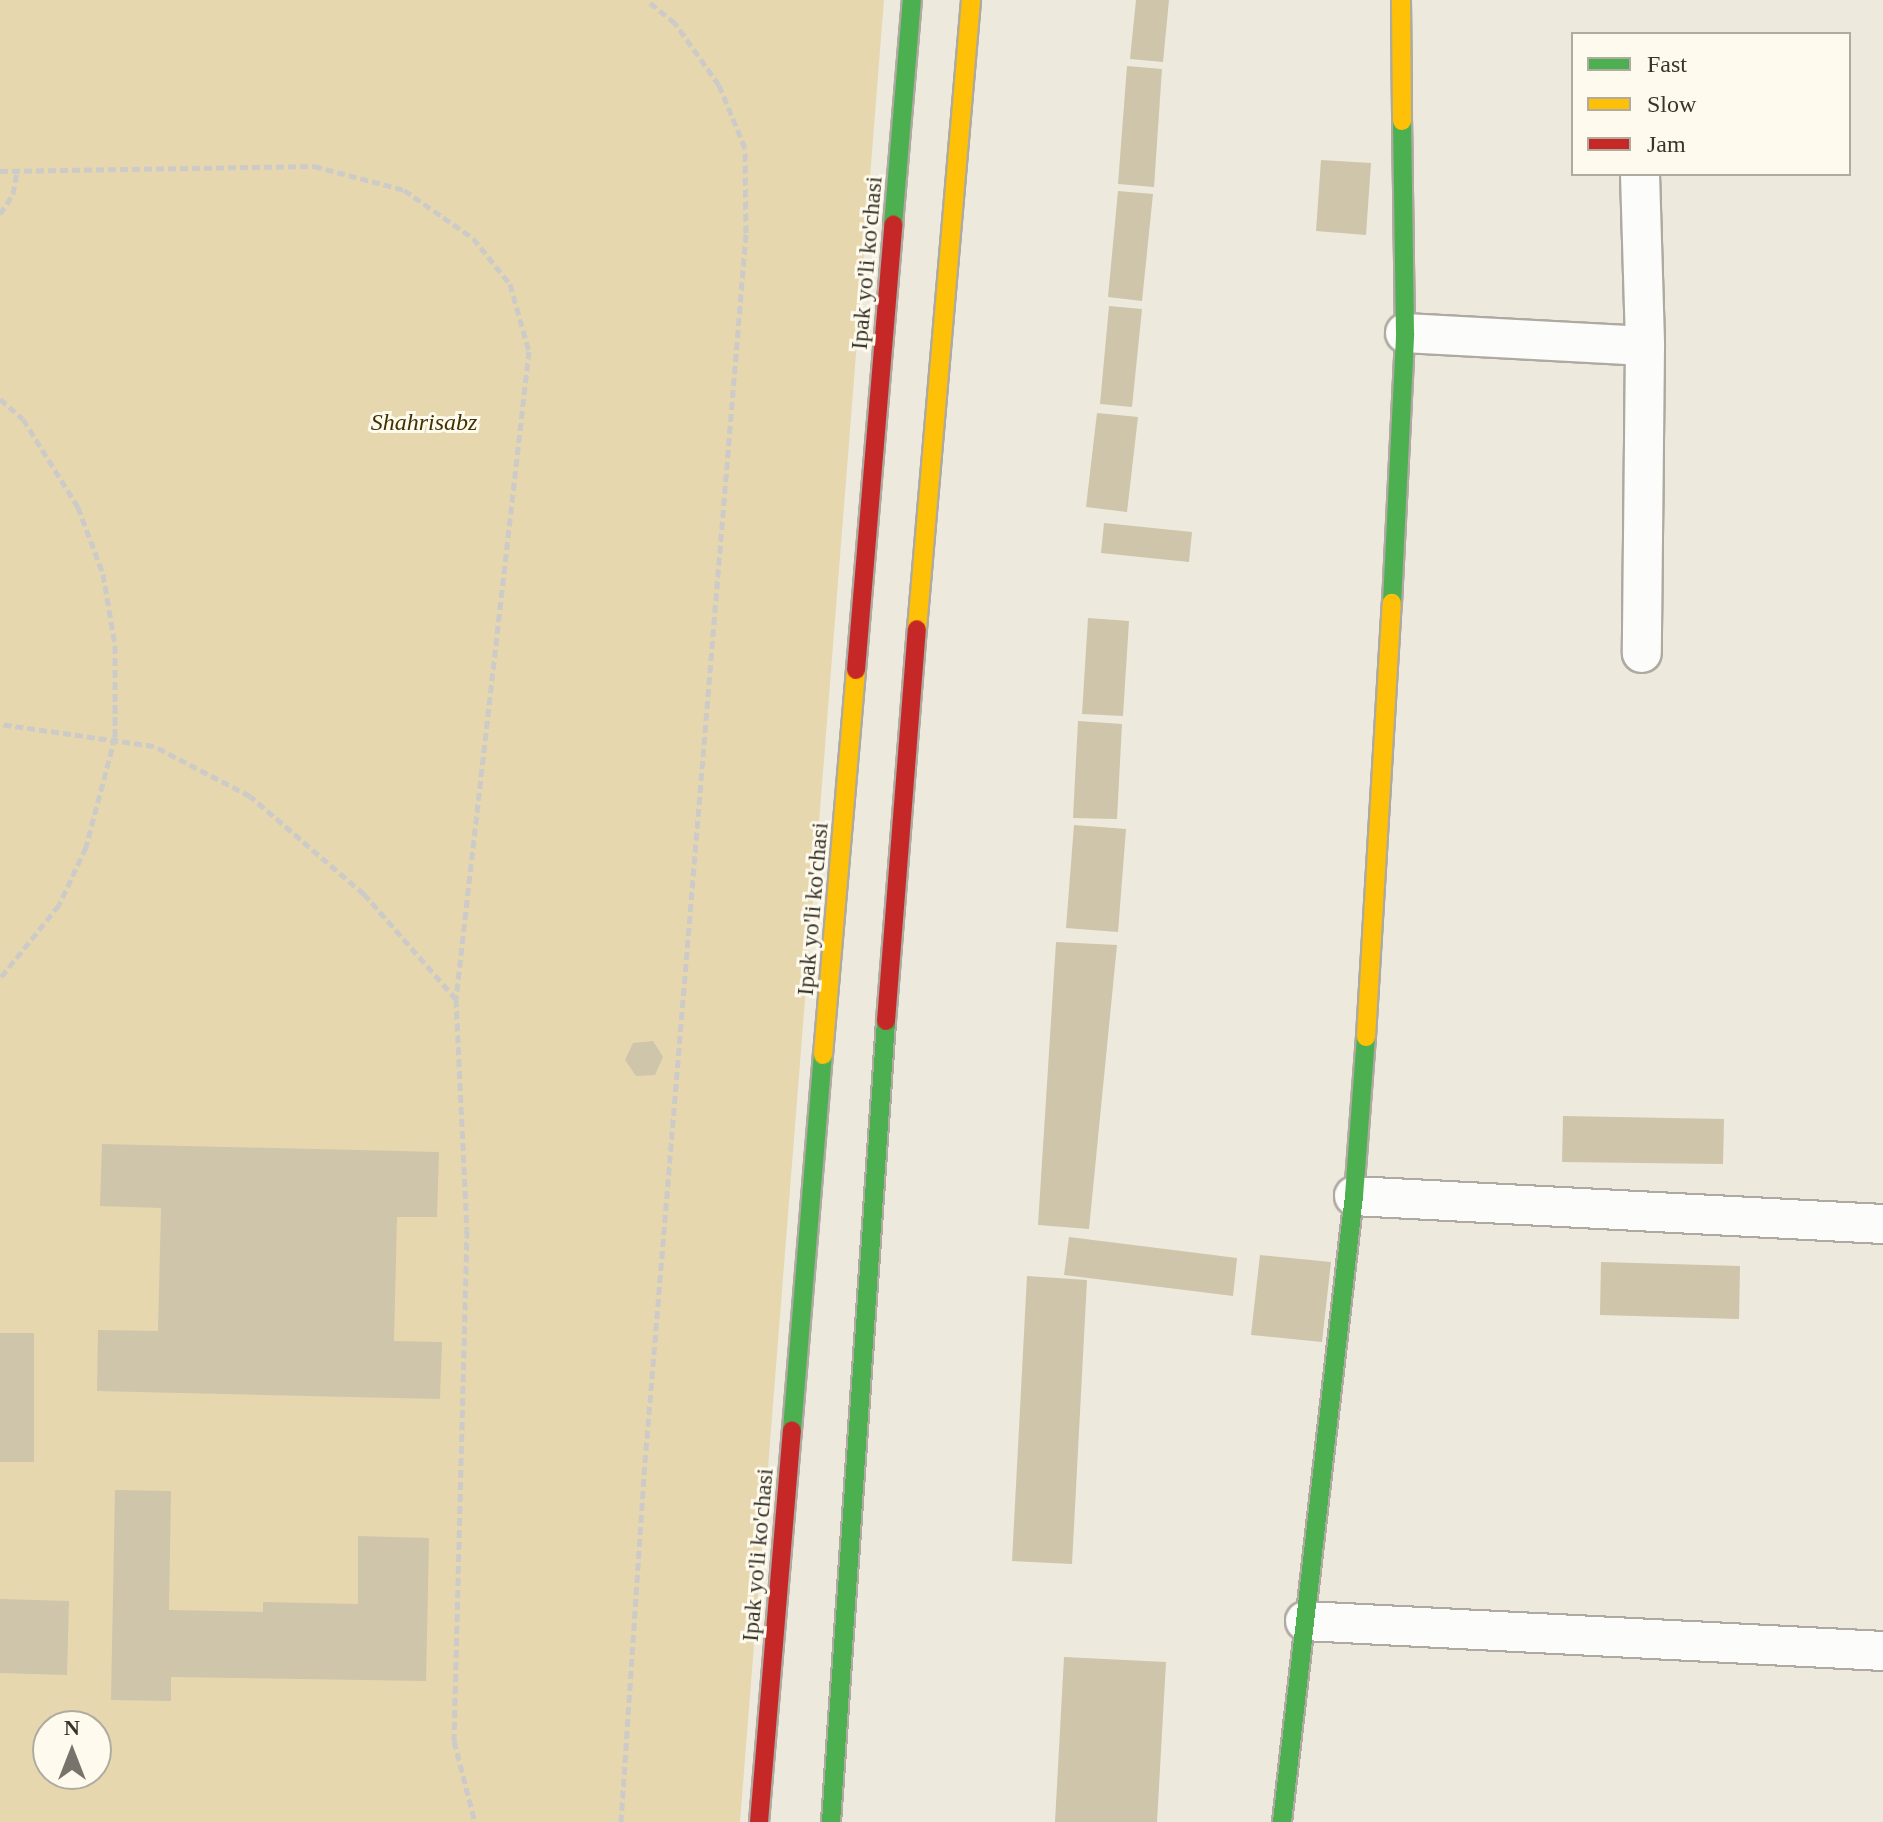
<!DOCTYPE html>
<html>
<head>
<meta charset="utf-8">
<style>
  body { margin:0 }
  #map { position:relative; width:1883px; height:1822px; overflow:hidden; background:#eee9dd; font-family:Georgia,serif }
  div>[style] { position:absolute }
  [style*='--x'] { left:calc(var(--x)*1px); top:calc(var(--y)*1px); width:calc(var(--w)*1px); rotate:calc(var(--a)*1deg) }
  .green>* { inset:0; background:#e6d7ae }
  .building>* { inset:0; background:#cec5ab }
  .path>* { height:5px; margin-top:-2.5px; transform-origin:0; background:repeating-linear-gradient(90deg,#cccbc7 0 8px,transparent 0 12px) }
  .roads { filter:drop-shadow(2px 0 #aeaaa1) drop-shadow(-2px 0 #aeaaa1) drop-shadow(0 2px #aeaaa1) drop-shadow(0 -2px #aeaaa1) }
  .street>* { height:38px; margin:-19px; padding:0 19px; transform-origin:19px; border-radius:19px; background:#fcfcfa }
  .fast>* { height:18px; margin:-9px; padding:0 9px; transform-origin:9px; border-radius:9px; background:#4caf50 }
  .slow>* { height:18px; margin:-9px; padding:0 9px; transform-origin:9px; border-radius:9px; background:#ffc107 }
  .jam>* { height:18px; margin:-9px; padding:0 9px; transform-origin:9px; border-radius:9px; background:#c62828 }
  span { translate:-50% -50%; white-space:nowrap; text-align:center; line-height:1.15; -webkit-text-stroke:6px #fefaed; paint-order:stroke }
  .street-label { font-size:24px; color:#38352d }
  .park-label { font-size:24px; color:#3f3102; font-style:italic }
  .legend { position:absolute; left:1571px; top:32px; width:280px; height:144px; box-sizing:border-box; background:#fefaed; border:2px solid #afaba0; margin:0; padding:10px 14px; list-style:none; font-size:24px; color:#38352d }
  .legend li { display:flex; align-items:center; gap:16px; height:40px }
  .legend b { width:40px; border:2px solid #afaba0 }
  .north { position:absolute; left:32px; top:1710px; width:80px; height:80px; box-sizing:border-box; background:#fefaed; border:2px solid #afaba0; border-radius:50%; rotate:0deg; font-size:22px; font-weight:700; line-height:32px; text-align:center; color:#38352d }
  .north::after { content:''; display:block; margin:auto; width:28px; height:36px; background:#78746b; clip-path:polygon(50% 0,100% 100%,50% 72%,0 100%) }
</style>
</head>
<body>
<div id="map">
  <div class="green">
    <div style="clip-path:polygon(evenodd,0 0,884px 0,740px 1822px,0 1822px,0 0,48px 1726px,96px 1726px,96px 1774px,48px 1774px,48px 1726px)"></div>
  </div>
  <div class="building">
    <div style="clip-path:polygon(1136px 0,1169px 0,1163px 62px,1130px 59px)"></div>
    <div style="clip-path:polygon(1127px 66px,1162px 69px,1154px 187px,1118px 184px)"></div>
    <div style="clip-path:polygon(1321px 160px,1371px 163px,1366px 235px,1316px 231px)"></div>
    <div style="clip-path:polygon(1118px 191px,1153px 194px,1142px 301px,1108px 297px)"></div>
    <div style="clip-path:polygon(1109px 306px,1142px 309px,1132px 407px,1100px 404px)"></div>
    <div style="clip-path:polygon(1097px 413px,1138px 417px,1127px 512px,1086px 507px)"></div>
    <div style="clip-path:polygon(1104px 523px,1192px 532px,1189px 562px,1101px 553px)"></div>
    <div style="clip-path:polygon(1088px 618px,1129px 621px,1123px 716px,1082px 714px)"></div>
    <div style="clip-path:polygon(1078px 721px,1122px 724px,1117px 819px,1073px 818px)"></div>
    <div style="clip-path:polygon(1074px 825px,1126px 829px,1118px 932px,1066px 928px)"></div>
    <div style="clip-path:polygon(1056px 942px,1117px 945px,1089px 1229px,1038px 1225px)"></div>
    <div style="clip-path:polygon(653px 1041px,663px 1057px,655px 1075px,636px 1076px,625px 1060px,633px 1043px)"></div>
    <div style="clip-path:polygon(1563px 1116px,1724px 1119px,1723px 1164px,1562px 1162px)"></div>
    <div style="clip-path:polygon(102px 1144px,439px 1152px,437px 1217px,397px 1217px,394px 1341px,442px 1342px,440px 1399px,97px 1391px,98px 1330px,158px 1331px,161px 1208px,100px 1206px)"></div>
    <div style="clip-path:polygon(1069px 1237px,1237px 1258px,1233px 1296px,1064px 1275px)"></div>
    <div style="clip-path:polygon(1260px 1255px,1331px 1262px,1322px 1342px,1251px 1335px)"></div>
    <div style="clip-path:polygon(1601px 1262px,1740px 1266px,1739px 1319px,1600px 1315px)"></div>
    <div style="clip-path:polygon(1027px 1276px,1087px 1280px,1072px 1564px,1012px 1561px)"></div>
    <div style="clip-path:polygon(0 1333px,34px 1333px,34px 1462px,0 1462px)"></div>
    <div style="clip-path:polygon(115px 1490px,171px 1491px,169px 1610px,263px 1612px,263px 1602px,358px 1604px,358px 1536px,429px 1538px,426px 1681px,171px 1677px,171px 1701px,111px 1700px)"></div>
    <div style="clip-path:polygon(0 1599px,69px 1601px,67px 1675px,0 1673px)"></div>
    <div style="clip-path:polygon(1064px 1657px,1166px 1662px,1157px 1822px,1055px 1822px)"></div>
  </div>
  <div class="path">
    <div style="--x:0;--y:171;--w:314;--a:-0.9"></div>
    <div style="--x:314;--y:166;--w:93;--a:14.9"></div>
    <div style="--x:404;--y:190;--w:84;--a:34.8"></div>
    <div style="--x:473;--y:238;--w:59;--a:51.2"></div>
    <div style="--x:510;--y:284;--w:70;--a:74.2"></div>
    <div style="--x:529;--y:351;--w:652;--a:96.43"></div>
    <div style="--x:456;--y:999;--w:140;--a:-131.2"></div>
    <div style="--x:364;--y:894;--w:150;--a:-139.3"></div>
    <div style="--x:250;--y:796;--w:108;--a:-152.5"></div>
    <div style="--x:154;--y:746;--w:156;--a:-171.9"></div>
    <div style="--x:0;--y:214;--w:24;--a:-57"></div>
    <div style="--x:13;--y:194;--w:23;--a:-80"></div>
    <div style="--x:0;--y:399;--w:30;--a:41"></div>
    <div style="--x:23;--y:419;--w:104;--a:58"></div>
    <div style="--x:78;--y:507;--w:72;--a:69.5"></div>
    <div style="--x:103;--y:574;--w:72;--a:80.4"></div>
    <div style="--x:115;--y:645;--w:92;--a:90"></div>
    <div style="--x:115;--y:737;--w:114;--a:104.8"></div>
    <div style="--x:86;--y:847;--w:64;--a:115"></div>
    <div style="--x:59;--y:905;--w:94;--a:128.9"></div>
    <div style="--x:456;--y:999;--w:231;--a:87.3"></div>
    <div style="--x:467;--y:1230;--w:511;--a:91.46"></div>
    <div style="--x:454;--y:1741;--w:84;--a:75.5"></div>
    <div style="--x:621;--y:1822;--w:373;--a:-86.2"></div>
    <div style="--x:646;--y:1450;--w:1221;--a:-85.3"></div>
    <div style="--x:746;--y:233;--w:85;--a:-90.7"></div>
    <div style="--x:745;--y:148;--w:68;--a:-112.4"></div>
    <div style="--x:719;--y:85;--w:76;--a:-125.4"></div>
    <div style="--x:675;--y:23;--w:36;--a:-141"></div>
  </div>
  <div class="roads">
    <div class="street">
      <div style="--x:1640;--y:174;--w:172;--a:88.3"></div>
      <div style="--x:1645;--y:346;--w:307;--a:90.6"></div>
      <div style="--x:1405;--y:333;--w:240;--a:3.1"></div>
      <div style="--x:1354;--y:1196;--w:530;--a:3.03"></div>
      <div style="--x:1305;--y:1621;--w:579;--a:2.97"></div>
    </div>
    <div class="fast">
      <div style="--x:893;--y:225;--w:226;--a:-85.2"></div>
      <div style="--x:1392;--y:603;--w:270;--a:-87.2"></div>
      <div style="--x:1405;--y:333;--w:212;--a:-90.8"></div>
      <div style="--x:792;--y:1430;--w:376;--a:-85.3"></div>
      <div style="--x:831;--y:1822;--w:803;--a:-86.07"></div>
      <div style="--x:1282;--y:1822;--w:630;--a:-83.44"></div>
      <div style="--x:1354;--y:1196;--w:159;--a:-85.7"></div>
    </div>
    <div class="slow">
      <div style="--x:1401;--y:0;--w:121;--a:89.5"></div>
      <div style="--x:917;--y:629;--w:631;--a:-85.09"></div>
      <div style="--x:1366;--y:1037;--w:435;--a:-86.6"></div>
      <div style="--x:823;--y:1055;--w:386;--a:-85.1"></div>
    </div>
    <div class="jam">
      <div style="--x:856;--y:670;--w:447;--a:-85.2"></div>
      <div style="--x:886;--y:1021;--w:393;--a:-85.5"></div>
      <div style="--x:759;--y:1822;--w:393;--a:-85.2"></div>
    </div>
  </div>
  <div class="street-label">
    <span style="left:867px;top:263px;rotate:-85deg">Ipak yo'li ko'chasi</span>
    <span style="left:813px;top:909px;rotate:-85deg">Ipak yo'li ko'chasi</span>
    <span style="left:758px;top:1555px;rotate:-85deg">Ipak yo'li ko'chasi</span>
  </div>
  <div class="park-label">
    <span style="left:424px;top:423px">Shahrisabz</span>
  </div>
  <ul class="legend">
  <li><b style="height:10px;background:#4caf50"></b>Fast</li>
  <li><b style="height:10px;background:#ffc107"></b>Slow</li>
  <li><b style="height:10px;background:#c62828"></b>Jam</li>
  </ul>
  <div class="north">N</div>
</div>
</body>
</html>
